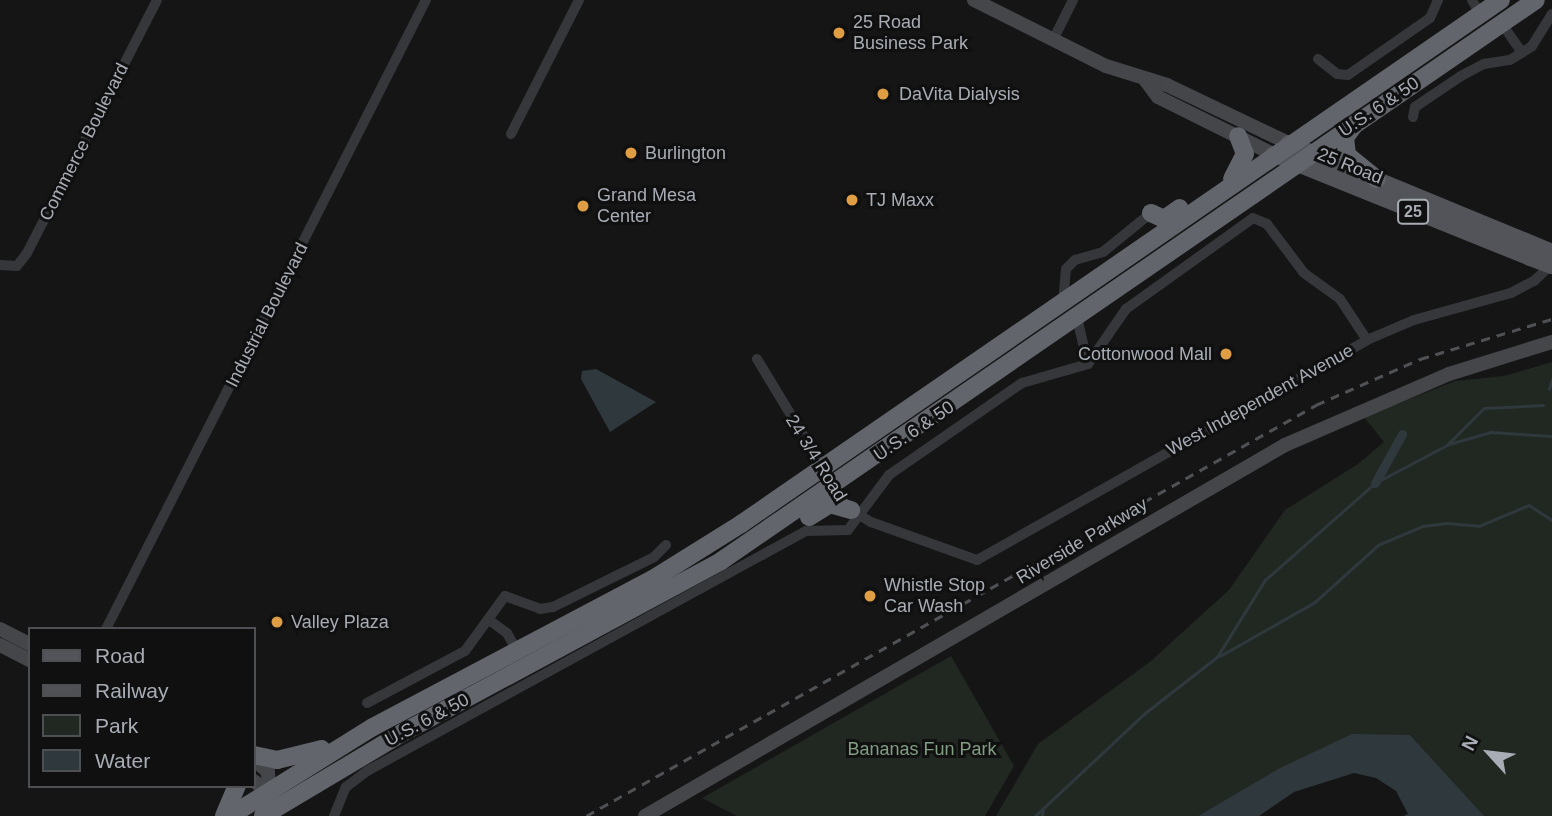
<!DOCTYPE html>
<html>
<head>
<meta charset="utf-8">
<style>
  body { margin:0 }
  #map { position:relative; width:1552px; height:816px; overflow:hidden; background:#151516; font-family:Arial,sans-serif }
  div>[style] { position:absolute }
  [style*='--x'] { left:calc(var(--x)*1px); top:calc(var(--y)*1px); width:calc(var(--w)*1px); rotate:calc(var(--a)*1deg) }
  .green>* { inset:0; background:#212821 }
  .water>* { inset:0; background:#2f383d }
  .stream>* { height:2.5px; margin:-1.25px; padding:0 1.25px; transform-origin:1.25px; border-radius:1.25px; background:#2f383d }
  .canal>* { height:9px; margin:-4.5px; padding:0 4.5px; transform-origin:4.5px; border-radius:4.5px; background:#2f383d }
  .street>* { height:10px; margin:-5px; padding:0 5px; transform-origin:5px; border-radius:5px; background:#36373b }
  .secondary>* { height:14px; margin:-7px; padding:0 7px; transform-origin:7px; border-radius:7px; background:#44464a }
  .primary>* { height:16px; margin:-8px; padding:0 8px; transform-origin:8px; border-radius:8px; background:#525459 }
  .highway>* { height:18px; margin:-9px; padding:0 9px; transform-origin:9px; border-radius:9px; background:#62656b }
  .rail>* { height:2.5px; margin-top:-1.25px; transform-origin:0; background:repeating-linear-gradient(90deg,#4f5155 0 9px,transparent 0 16px) }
  .primary-bridge>* { height:16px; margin:-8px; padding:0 8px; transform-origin:8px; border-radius:8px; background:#525459 }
  .dots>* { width:19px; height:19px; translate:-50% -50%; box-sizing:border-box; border:4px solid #101011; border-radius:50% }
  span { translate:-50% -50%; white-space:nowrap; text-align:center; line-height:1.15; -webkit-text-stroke:6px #101011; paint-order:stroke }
  .shield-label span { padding:2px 5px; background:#101011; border:2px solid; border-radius:5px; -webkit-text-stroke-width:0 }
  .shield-label { font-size:16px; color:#a8adb5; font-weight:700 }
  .poi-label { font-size:18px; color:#a8adb5 }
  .left { translate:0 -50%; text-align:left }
  .right { translate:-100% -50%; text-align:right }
  .street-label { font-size:18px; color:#a8adb5 }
  .park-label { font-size:18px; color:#819e81 }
  .legend { position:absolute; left:28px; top:627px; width:228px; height:161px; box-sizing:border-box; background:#101011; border:2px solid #4d4f53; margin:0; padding:9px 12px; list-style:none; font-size:21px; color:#a8adb5 }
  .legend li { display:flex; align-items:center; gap:14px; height:35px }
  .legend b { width:35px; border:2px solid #4d4f53 }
  .north { position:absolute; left:1454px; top:718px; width:70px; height:70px; -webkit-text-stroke:5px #101011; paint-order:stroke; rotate:297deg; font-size:19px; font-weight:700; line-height:28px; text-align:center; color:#a8adb5 }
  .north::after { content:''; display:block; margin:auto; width:24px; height:32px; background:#a8adb5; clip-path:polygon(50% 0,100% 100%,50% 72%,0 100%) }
</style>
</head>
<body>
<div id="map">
  <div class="green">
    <div style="clip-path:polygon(1552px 362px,1552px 816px,1483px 816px,1410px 735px,1278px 769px,1198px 816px,996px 816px,1038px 744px,1151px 661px,1229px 590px,1285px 510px,1358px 464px,1384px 442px,1364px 417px,1455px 381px,1504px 376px)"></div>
    <div style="clip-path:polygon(951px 656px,1014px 766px,985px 816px,737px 816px,702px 798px)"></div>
  </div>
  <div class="water">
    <div style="clip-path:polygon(596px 369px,656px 402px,610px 432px,581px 379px,582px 371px)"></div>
    <div style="clip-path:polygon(1352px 734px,1410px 735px,1484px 816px,1403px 816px,1408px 814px,1396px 791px,1376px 778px,1354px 773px,1294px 792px,1259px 816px,1198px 816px,1278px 769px)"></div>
  </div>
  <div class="stream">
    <div style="--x:1549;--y:389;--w:10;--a:-73"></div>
    <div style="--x:1449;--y:444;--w:44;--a:-15.9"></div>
    <div style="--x:1491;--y:432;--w:61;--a:3.8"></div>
    <div style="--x:1220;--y:656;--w:109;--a:-29.6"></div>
    <div style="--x:1315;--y:602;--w:85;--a:-42.1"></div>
    <div style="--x:1378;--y:545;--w:49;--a:-22.9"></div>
    <div style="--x:1423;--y:526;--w:24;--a:-7"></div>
    <div style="--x:1447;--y:523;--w:32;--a:5"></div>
    <div style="--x:1479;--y:526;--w:54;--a:-22.8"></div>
    <div style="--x:1529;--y:505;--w:27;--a:33"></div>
    <div style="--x:1035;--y:816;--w:151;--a:-43.1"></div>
    <div style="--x:1145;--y:713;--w:91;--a:-37.9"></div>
    <div style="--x:1217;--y:657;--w:91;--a:-58.1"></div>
    <div style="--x:1265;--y:580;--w:147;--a:-41.4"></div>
    <div style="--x:1375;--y:483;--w:81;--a:-27.8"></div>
    <div style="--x:1447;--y:445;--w:52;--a:-45"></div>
    <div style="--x:1484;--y:408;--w:59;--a:-2.9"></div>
    <div style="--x:1042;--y:816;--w:7;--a:-82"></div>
  </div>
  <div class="canal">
    <div style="--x:1375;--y:483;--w:56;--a:-61.1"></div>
  </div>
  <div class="street">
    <div style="--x:1472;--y:0;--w:16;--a:60"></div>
    <div style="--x:1502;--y:24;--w:35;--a:55"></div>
    <div style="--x:1053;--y:40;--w:45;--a:-63.4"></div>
    <div style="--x:1318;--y:59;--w:24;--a:38"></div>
    <div style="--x:1337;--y:74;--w:11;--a:5"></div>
    <div style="--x:1348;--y:75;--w:100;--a:-34.8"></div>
    <div style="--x:1430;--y:18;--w:20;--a:-66"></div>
    <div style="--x:1413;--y:117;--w:10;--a:-79"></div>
    <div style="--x:1415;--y:107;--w:55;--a:-34"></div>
    <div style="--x:1461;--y:76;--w:26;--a:-28"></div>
    <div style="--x:1484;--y:64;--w:26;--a:-9"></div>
    <div style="--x:1510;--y:60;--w:26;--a:-32"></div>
    <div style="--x:1532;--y:46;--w:38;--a:-58"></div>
    <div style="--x:511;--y:134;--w:150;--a:-63.1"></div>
    <div style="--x:0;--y:265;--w:17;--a:3"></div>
    <div style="--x:17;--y:266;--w:16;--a:-52"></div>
    <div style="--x:27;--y:253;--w:284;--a:-62.8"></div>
    <div style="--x:1063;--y:303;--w:34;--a:-85"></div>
    <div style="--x:1066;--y:269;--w:13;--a:-45"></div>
    <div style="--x:1075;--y:260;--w:29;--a:-16"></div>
    <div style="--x:1103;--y:252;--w:62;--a:-39.1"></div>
    <div style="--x:1077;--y:318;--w:47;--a:76.6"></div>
    <div style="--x:757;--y:359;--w:172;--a:58.8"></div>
    <div style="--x:846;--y:506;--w:30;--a:33"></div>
    <div style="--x:871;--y:522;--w:113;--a:19.7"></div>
    <div style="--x:977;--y:560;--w:448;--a:-29.4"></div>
    <div style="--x:1367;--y:340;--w:51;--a:-23.1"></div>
    <div style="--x:1414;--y:320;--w:101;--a:-15.6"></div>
    <div style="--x:1511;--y:293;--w:26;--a:-28"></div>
    <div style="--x:1534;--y:281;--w:25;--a:-43"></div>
    <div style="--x:489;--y:620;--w:22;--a:36"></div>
    <div style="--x:507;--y:633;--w:21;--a:61"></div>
    <div style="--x:106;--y:629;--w:706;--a:-63.04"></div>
    <div style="--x:367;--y:703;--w:111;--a:-28"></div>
    <div style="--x:465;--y:651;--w:68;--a:-54"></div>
    <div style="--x:505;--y:596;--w:37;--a:20"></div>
    <div style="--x:540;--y:609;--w:13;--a:-9"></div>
    <div style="--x:553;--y:607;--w:113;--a:-26.3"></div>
    <div style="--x:654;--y:557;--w:17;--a:-45"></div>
    <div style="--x:334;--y:816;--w:31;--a:-68"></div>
    <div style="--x:346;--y:787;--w:26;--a:-37"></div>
    <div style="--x:367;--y:771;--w:500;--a:-28.67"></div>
    <div style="--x:806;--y:531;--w:42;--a:-1.4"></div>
    <div style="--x:848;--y:530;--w:69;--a:-53.3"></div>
    <div style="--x:889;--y:475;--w:162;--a:-34.7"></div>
    <div style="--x:1022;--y:383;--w:69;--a:-16.1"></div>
    <div style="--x:1088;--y:364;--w:67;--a:-55.4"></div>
    <div style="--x:1126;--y:309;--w:156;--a:-35.6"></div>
    <div style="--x:1253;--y:218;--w:15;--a:23"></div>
    <div style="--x:1267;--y:224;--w:61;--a:52.9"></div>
    <div style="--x:1304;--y:273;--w:44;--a:35.8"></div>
    <div style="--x:1340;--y:299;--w:49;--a:56.6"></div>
  </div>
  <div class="secondary">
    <div style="--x:974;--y:0;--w:148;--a:26.6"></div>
    <div style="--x:1106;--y:66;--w:64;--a:17.3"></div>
    <div style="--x:1167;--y:85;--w:134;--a:25.6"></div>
    <div style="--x:1146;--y:81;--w:20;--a:53"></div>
    <div style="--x:1158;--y:97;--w:128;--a:26.4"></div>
    <div style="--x:0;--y:629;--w:34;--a:27"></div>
    <div style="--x:0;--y:645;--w:34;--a:27"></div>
    <div style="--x:254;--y:759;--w:19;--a:43"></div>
    <div style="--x:268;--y:772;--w:18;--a:87"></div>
    <div style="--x:254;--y:781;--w:23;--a:40"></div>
    <div style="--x:645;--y:816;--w:740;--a:-30.1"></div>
    <div style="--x:1285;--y:445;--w:179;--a:-23.4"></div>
    <div style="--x:1449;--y:374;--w:108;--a:-17.3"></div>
  </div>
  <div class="primary">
    <div style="--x:1288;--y:143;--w:286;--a:22.4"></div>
    <div style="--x:1273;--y:154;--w:277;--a:22"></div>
  </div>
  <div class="highway">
    <div style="--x:1355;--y:124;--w:17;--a:126"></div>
    <div style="--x:1345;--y:138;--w:17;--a:83"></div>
    <div style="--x:1347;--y:155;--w:38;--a:39"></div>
    <div style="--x:1232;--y:179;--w:28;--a:-63"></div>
    <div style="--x:1245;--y:154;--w:19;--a:-111"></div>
    <div style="--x:1151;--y:213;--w:14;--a:25"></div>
    <div style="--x:1164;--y:219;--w:19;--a:-35"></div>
    <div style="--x:809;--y:517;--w:25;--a:-32"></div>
    <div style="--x:830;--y:504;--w:22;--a:16"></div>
    <div style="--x:254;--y:755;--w:24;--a:12"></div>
    <div style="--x:277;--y:760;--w:46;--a:-13.7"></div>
    <div style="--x:224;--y:816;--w:33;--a:-67"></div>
    <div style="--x:230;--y:816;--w:168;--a:-31.9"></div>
    <div style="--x:373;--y:727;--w:317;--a:-27.9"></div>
    <div style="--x:653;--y:579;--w:104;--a:-32"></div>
    <div style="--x:741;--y:524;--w:923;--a:-34.59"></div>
    <div style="--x:263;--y:816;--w:162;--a:-30.8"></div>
    <div style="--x:402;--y:733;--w:362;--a:-28.3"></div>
    <div style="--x:721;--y:561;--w:989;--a:-34.54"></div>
  </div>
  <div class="rail">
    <div style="--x:586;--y:816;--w:838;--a:-29.38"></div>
    <div style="--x:1316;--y:405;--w:114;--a:-23.9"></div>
    <div style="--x:1420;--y:359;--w:138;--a:-16.9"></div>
  </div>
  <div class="primary-bridge">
    <div style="--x:1530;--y:258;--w:23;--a:20"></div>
  </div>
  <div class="dots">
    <div style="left:839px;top:33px;background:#df9e44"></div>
    <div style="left:883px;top:94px;background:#df9e44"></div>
    <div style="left:631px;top:153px;background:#df9e44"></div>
    <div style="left:852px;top:200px;background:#df9e44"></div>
    <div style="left:583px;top:206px;background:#df9e44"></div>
    <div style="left:1226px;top:354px;background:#df9e44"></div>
    <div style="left:870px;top:596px;background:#df9e44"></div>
    <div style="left:277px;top:622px;background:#df9e44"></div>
  </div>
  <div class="shield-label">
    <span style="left:1413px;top:212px">25</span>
  </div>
  <div class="poi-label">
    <span class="left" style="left:853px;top:33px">25 Road<br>Business Park</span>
    <span class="left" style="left:899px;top:94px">DaVita Dialysis</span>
    <span class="left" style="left:645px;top:153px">Burlington</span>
    <span class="left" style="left:597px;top:206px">Grand Mesa<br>Center</span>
    <span class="left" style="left:866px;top:200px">TJ Maxx</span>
    <span class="right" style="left:1212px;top:354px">Cottonwood Mall</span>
    <span class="left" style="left:884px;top:596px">Whistle Stop<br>Car Wash</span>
    <span class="left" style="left:291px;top:622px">Valley Plaza</span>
  </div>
  <div class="street-label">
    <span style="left:1379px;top:107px;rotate:-34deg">U.S. 6 &amp; 50</span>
    <span style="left:84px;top:142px;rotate:-63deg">Commerce Boulevard</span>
    <span style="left:1350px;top:166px;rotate:22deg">25 Road</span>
    <span style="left:267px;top:315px;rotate:-63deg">Industrial Boulevard</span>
    <span style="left:1260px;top:400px;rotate:-29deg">West Independent Avenue</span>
    <span style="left:914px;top:431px;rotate:-34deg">U.S. 6 &amp; 50</span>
    <span style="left:816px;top:458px;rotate:58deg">24 3/4 Road</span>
    <span style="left:1082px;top:541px;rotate:-31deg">Riverside Parkway</span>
    <span style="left:427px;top:720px;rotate:-28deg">U.S. 6 &amp; 50</span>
  </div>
  <div class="park-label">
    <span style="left:922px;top:749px">Bananas Fun Park</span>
  </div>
  <ul class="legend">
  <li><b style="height:9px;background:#525459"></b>Road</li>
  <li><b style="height:9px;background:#4f5155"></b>Railway</li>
  <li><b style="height:19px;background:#212821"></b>Park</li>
  <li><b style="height:19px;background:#2f383d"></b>Water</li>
  </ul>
  <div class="north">N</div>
</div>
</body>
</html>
